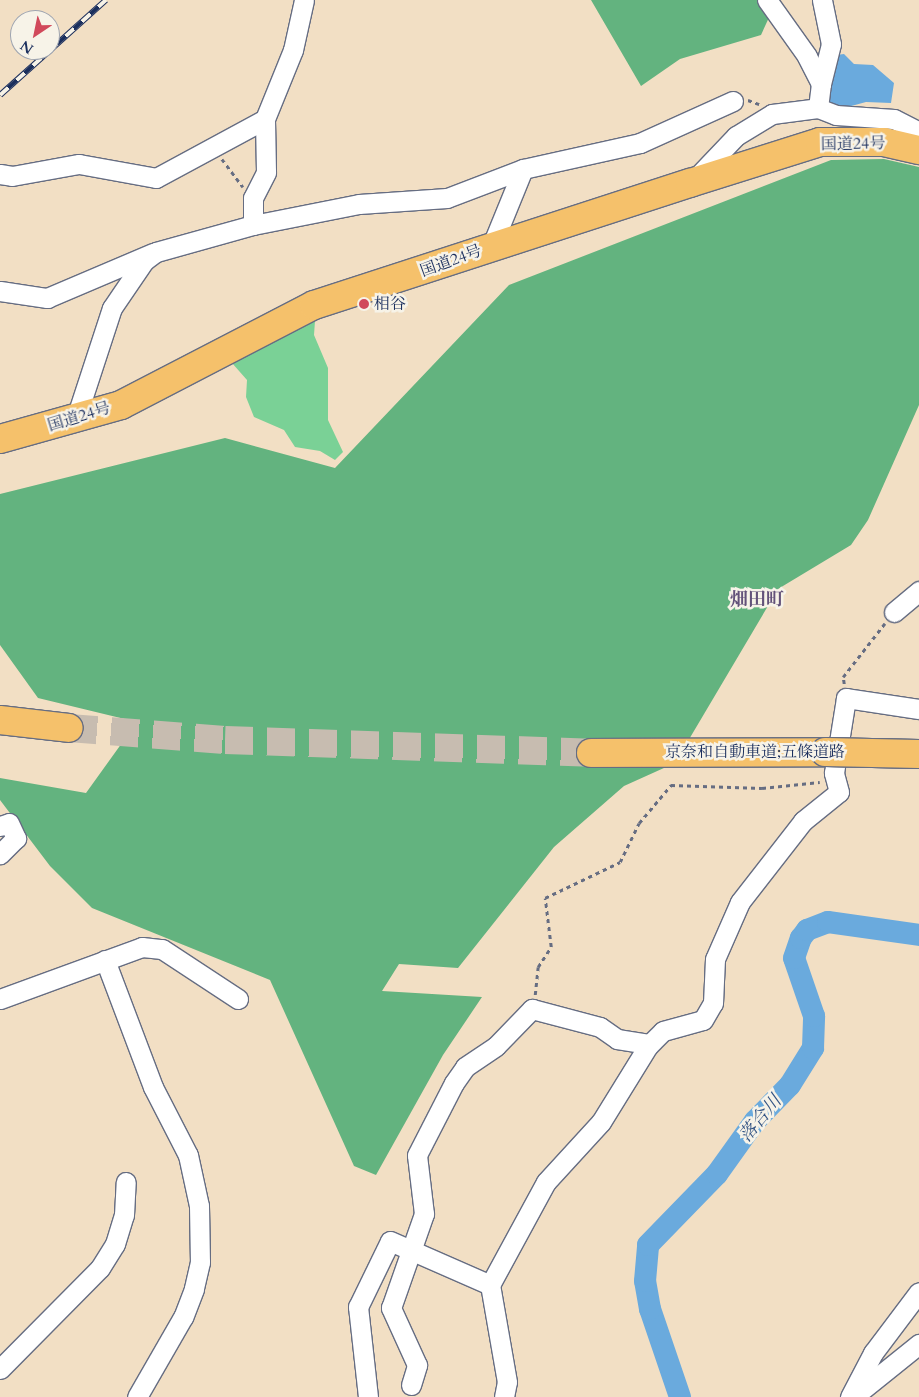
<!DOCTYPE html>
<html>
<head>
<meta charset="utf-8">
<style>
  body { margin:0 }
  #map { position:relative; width:919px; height:1397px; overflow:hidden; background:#f2dfc4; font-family:Cardo,"Noto Serif JP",serif }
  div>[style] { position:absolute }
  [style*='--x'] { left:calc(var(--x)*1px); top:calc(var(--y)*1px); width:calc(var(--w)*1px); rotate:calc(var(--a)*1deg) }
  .green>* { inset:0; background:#7ad196 }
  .forest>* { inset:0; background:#63b37f }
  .water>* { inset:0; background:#6aaadd }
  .river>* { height:22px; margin:-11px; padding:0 11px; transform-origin:11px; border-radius:11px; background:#6aaadd }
  .highway-tunnel>* { height:28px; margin-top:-14px; transform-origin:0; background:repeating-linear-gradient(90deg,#c7bcb0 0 28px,transparent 0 42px) }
  .path>* { height:2.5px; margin-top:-1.25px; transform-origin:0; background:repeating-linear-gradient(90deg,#666d82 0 4px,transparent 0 8px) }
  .roads { filter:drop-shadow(1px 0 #666d82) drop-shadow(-1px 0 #666d82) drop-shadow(0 1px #666d82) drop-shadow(0 -1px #666d82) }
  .minor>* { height:19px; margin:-9.5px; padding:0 9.5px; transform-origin:9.5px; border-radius:9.5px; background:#fff }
  .highway>* { height:28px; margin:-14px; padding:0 14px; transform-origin:14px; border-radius:14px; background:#f5c16b }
  .rail>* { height:5.5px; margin-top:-2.75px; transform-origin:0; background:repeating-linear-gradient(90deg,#f7f3e8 0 11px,#1b2f5e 0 22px); box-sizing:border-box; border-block:1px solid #1b2f5e }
  .bridges { filter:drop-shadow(1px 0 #666d82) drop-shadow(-1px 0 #666d82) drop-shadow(0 1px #666d82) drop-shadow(0 -1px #666d82) }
  .highway-bridge>* { height:28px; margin:-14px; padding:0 14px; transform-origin:14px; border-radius:14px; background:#f5c16b }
  .dots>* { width:14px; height:14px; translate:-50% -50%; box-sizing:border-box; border:2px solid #f7f3e8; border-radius:50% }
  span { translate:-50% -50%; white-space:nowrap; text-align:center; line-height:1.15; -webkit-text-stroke:5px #f7f3e8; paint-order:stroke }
  .street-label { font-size:16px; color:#1b2f5e }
  .poi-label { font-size:16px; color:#1b2f5e }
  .left { translate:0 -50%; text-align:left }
  .neighbourhood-label { font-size:18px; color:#63527a; font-weight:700 }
  .water-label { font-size:18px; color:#335484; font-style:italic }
  .north { position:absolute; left:10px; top:10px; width:50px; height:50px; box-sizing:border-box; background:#f7f3e8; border:1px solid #9fa5b1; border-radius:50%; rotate:214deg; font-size:14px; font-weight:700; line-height:20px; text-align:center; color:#1b2f5e }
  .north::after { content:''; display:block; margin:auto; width:18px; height:22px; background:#d1495b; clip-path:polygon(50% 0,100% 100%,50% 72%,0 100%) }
</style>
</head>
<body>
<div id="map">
  <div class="green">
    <div style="clip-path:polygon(315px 321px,314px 335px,328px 368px,328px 420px,343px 452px,335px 460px,320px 451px,295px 447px,284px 430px,254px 417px,246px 397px,247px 380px,232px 363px)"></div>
  </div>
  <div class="forest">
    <div style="clip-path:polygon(591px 0,776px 0,776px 2px,761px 35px,680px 59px,641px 86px)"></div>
    <div style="clip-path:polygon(884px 159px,919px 167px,919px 405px,868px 520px,851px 545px,778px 589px,675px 763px,624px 786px,554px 847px,458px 968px,399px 964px,382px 991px,482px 997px,443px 1055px,376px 1175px,354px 1166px,270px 980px,92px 908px,50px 866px,0 800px,0 778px,86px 793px,137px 722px,38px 698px,0 645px,0 494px,225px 438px,335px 468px,509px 285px,831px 160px)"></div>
  </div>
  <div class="water">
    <div style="clip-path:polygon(844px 54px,854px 64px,873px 65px,894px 83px,891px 103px,866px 102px,844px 108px,825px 104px,836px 55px)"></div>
  </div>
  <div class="river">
    <div style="--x:680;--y:1397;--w:93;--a:-108.8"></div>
    <div style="--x:650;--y:1309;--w:28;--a:-100"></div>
    <div style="--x:645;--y:1281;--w:36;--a:-85"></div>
    <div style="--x:648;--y:1245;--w:99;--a:-45.8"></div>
    <div style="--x:717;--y:1174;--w:65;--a:-54.4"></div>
    <div style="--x:755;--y:1121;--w:50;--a:-45.8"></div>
    <div style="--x:790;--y:1085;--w:44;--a:-58.1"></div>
    <div style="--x:813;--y:1048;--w:32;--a:-88"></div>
    <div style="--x:814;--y:1016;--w:61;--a:-109"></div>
    <div style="--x:794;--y:958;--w:21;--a:-71"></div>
    <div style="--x:801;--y:938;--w:10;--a:-53"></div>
    <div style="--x:807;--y:930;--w:22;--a:-21"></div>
    <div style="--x:828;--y:922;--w:92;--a:8.1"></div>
  </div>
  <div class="highway-tunnel">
    <div style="--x:69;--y:728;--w:156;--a:4.4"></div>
    <div style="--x:225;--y:740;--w:366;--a:2"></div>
  </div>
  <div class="path">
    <div style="--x:748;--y:100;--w:12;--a:20"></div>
    <div style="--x:222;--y:159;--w:35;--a:53"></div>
    <div style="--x:844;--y:684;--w:7;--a:-98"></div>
    <div style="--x:843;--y:677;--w:68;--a:-52.1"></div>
    <div style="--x:535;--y:995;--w:28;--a:-84"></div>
    <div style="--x:538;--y:967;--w:24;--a:-57"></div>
    <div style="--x:551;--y:947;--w:49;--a:-97"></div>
    <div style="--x:545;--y:898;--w:83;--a:-25.6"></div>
    <div style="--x:620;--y:862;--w:43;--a:-64"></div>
    <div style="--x:639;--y:823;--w:50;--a:-49.9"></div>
    <div style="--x:671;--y:785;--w:91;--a:1.9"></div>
    <div style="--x:762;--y:788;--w:58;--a:-5.9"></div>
  </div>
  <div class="roads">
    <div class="minor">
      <div style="--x:821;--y:84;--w:41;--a:-76"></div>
      <div style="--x:831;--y:44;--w:45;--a:-101.6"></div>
      <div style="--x:818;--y:108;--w:19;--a:21"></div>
      <div style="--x:836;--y:115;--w:58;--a:3.9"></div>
      <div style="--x:894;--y:119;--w:28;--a:27"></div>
      <div style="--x:0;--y:174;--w:12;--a:9"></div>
      <div style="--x:12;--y:176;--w:68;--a:-10.2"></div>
      <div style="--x:79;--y:164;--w:78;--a:10.3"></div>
      <div style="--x:156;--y:178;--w:124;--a:-28.4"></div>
      <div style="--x:696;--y:178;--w:58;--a:-46.4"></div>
      <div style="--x:736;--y:136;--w:42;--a:-31.4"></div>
      <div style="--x:772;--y:114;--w:46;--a:-7.4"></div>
      <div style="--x:818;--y:108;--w:24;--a:-83"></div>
      <div style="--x:821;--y:84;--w:31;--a:-117"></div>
      <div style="--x:807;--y:56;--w:69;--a:-125.5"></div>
      <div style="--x:253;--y:225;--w:108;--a:-11.2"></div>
      <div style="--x:359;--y:204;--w:88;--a:-3.9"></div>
      <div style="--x:447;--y:198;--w:81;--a:-20.9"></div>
      <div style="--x:523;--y:169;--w:120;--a:-12.5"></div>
      <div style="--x:640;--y:143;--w:102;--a:-24.3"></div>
      <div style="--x:492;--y:245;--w:82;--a:-67.8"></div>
      <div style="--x:0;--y:291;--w:48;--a:8.5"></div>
      <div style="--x:47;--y:298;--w:115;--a:-23"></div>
      <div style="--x:75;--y:421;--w:119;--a:-71.9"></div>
      <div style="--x:112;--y:308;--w:57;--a:-55.8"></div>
      <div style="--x:144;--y:261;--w:15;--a:-37"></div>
      <div style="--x:156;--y:252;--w:101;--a:-15.6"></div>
      <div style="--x:253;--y:225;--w:27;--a:-90"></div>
      <div style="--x:253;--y:198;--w:29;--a:-63"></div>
      <div style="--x:266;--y:172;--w:53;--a:-91.1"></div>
      <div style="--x:265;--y:119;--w:74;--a:-67.9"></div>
      <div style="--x:293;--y:50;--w:51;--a:-77.6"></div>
      <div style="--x:894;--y:612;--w:33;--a:-40"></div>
      <div style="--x:0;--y:826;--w:9;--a:-18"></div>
      <div style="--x:9;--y:823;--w:17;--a:65"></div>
      <div style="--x:16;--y:838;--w:23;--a:135"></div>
      <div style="--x:105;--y:960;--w:136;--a:69.3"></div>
      <div style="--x:153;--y:1087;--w:76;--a:62.8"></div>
      <div style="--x:188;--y:1155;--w:52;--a:77.8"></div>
      <div style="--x:199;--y:1206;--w:56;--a:89"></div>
      <div style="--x:200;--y:1262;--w:28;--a:103"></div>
      <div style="--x:194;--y:1289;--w:30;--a:111"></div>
      <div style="--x:183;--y:1317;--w:92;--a:119.9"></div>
      <div style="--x:0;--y:999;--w:151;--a:-20.1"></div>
      <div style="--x:142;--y:947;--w:20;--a:6"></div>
      <div style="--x:162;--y:949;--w:91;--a:33.3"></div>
      <div style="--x:0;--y:1369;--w:142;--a:-45.3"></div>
      <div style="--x:100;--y:1268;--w:28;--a:-58"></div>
      <div style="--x:115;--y:1244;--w:30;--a:-73"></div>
      <div style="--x:124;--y:1215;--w:33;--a:-87"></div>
      <div style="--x:411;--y:1385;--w:21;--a:-73"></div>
      <div style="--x:417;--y:1365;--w:63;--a:-114.5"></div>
      <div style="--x:391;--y:1308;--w:100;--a:-70.7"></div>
      <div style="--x:424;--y:1214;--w:59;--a:-96.8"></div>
      <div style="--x:417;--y:1155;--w:81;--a:-62.8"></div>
      <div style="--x:454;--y:1083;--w:19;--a:-55"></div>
      <div style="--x:465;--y:1067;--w:37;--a:-34"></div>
      <div style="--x:496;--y:1046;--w:52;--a:-45.8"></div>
      <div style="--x:532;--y:1009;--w:70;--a:14.8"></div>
      <div style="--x:600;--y:1027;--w:21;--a:35"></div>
      <div style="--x:617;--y:1039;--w:32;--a:9"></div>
      <div style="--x:368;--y:1397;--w:91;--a:-96.3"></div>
      <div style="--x:358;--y:1307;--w:73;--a:-64.1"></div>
      <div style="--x:390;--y:1241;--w:109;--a:23.7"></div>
      <div style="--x:504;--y:1397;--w:15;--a:-79"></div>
      <div style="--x:507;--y:1382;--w:98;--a:-99.9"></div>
      <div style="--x:490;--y:1285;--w:117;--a:-61.5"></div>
      <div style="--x:546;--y:1182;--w:81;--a:-47.5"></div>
      <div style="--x:601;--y:1122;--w:89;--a:-58.3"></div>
      <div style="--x:648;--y:1046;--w:21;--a:-45"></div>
      <div style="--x:663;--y:1031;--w:41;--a:-15.4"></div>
      <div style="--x:703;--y:1020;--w:20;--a:-60"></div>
      <div style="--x:713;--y:1003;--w:44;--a:-87.4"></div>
      <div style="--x:715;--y:959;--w:62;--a:-66.3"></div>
      <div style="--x:740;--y:902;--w:103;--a:-52.1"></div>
      <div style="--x:803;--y:821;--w:46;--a:-38.9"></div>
      <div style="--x:839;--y:792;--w:20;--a:-105"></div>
      <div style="--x:834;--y:773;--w:76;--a:-80.9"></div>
      <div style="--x:846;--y:698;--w:74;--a:8.6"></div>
      <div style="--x:850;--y:1397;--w:50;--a:-62.4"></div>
      <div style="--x:873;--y:1353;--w:76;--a:-53"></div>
      <div style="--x:853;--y:1397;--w:85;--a:-38.8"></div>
    </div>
    <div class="highway">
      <div style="--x:0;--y:439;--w:126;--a:-15.7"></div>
      <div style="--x:121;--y:405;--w:217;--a:-27.4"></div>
      <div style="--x:314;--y:305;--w:395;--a:-18"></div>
      <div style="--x:690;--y:183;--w:136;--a:-17.5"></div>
      <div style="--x:820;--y:142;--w:64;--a:0"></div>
      <div style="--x:884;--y:142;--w:36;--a:13"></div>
      <div style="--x:0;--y:720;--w:69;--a:6.6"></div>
      <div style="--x:591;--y:753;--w:234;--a:-0.2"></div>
    </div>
  </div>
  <div class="rail">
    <div style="--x:0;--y:95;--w:142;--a:-41.9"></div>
  </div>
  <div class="bridges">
    <div class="highway-bridge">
      <div style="--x:825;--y:752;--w:94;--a:1.2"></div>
    </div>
  </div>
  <div class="dots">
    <div style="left:364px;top:304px;background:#d1495b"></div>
  </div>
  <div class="street-label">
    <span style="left:853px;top:144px;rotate:-1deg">国道24号</span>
    <span style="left:451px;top:261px;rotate:-20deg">国道24号</span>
    <span style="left:79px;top:417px;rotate:-17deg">国道24号</span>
    <span style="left:755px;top:752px">京奈和自動車道;五條道路</span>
  </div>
  <div class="poi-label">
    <span class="left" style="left:374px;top:304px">相谷</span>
  </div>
  <div class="neighbourhood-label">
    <span style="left:757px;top:600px">畑田町</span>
  </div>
  <div class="water-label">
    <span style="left:761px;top:1119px;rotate:-50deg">落合川</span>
  </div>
  <div class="north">N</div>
</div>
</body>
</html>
